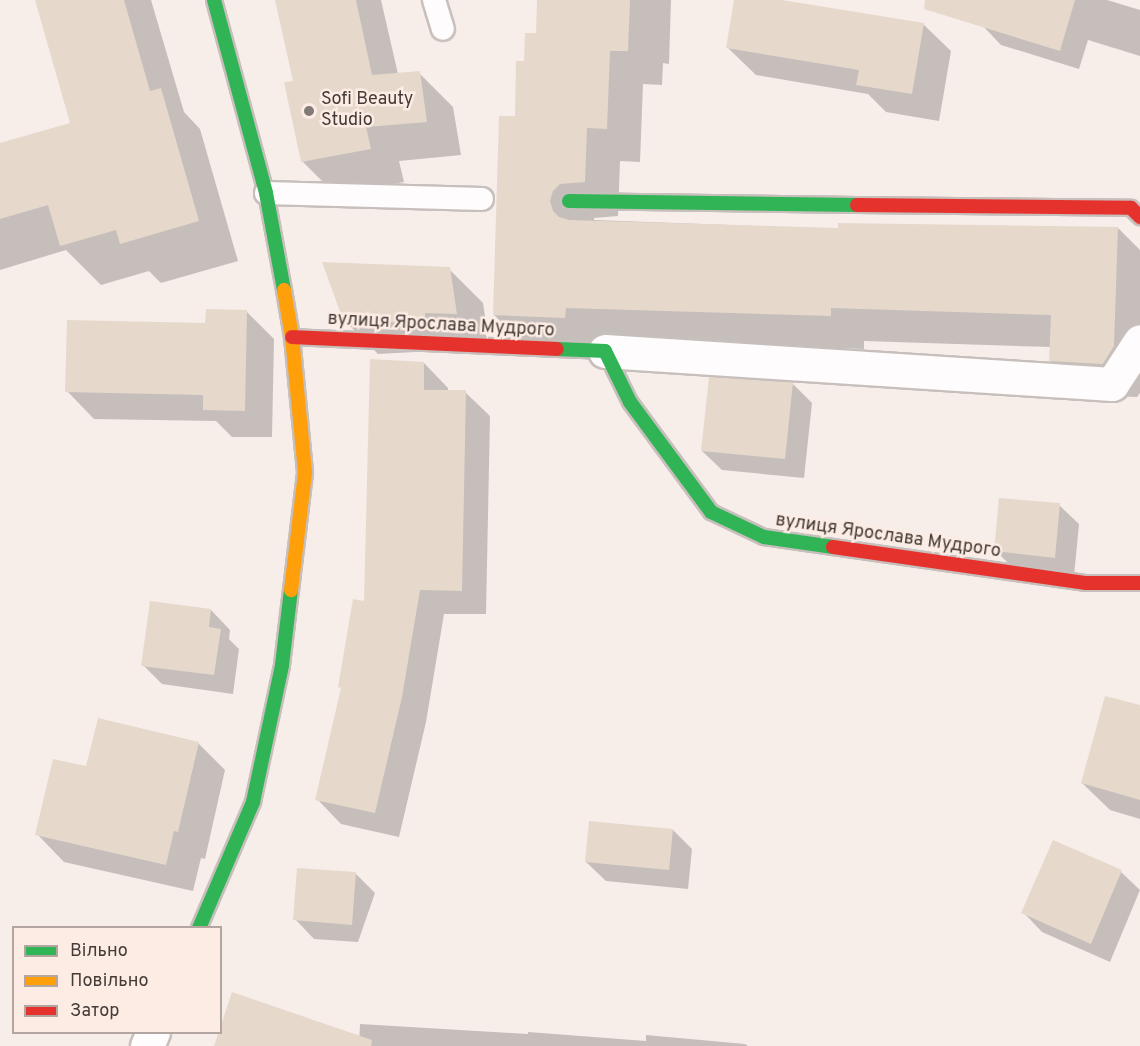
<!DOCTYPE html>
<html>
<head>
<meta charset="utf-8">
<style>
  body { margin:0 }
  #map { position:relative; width:1140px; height:1046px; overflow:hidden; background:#f7eeea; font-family:Overpass,sans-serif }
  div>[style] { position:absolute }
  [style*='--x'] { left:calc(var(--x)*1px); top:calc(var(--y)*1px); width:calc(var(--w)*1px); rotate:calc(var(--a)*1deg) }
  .shadow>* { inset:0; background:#0003 }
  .building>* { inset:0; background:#e6d9cc }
  .roads { filter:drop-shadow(2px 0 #c7bfbc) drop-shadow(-2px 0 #c7bfbc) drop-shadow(0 2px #c7bfbc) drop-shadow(0 -2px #c7bfbc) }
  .lane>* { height:22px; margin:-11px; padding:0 11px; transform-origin:11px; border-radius:11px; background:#fefcfc }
  .street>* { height:33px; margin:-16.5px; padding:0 16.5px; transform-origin:16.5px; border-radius:16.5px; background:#fefcfc }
  .fast>* { height:14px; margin:-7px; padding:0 7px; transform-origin:7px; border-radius:7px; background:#30b455 }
  .slow>* { height:14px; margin:-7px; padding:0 7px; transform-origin:7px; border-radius:7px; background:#ff9f0a }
  .jam>* { height:14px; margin:-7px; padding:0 7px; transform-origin:7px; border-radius:7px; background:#e5322d }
  .dots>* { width:16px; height:16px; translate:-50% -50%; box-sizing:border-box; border:3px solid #fdece4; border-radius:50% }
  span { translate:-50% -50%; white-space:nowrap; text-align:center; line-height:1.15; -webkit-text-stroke:5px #fdece4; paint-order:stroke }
  .poi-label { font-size:18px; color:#433b37 }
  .left { translate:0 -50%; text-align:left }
  .street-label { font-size:18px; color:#433b37 }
  .legend { position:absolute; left:12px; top:926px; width:210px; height:108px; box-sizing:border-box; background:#fdece4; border:2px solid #b3a59f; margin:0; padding:8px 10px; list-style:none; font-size:18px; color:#433b37 }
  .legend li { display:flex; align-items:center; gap:12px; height:30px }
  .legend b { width:30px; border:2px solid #b3a59f }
</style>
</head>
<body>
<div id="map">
  <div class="shadow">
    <div style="clip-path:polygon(36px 0,151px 0,184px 112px,200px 129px,238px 261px,161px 283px,149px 271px,101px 285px,66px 250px,0 270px,0 144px,72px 124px)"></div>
    <div style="clip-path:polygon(277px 0,381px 0,398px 74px,419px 73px,453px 107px,461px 155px,399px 161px,404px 182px,336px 195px,302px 161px,295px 83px)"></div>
    <div style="clip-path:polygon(538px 0,671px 0,669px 64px,663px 63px,662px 85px,643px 84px,640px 162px,620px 161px,618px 216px,594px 218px,594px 220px,840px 229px,1118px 228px,1140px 250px,1140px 393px,1137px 397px,1085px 395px,1051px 361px,1051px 347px,864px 341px,864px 349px,599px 341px,528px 349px,494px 315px,516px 118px,525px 63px,537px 35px)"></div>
    <div style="clip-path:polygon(736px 0,772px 0,923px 24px,951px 51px,939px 121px,886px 112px,868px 94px,756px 75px,728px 48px)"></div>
    <div style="clip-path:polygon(989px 0,1107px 0,1140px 10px,1140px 56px,1088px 40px,1079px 69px,1001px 45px,982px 25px)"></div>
    <div style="clip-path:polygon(449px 269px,483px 303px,490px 348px,378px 354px,344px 320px)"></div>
    <div style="clip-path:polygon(247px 312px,274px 339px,272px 437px,232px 437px,216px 421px,94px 419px,67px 391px,207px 325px)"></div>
    <div style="clip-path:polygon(424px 363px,448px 388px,448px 392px,465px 392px,490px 416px,486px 614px,444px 614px,426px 722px,399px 837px,341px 824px,317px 799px)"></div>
    <div style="clip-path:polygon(793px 384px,812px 403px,804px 478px,722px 470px,702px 451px)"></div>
    <div style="clip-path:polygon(1059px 505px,1079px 524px,1074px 576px,1015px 570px,995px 550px)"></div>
    <div style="clip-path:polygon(211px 610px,230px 630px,229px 639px,239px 649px,233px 694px,162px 684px,143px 665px)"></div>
    <div style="clip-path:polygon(1140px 707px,1140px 819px,1110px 810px,1082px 783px)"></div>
    <div style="clip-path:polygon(198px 743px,225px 770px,205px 859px,201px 858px,193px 891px,64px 862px,37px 834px,87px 768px)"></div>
    <div style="clip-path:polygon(673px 830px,692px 849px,688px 889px,606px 881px,586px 862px)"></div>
    <div style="clip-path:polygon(1054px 842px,1121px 872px,1140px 890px,1110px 962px,1042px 932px,1023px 912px)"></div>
    <div style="clip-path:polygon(299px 869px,356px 874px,375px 893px,358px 942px,314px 939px,295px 919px)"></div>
    <div style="clip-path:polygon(360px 1024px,528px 1034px,528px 1032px,646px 1041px,646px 1035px,745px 1044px,748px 1046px,359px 1046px)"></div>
  </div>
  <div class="building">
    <div style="clip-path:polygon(35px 0,124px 0,150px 91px,161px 88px,199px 221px,120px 244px,116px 230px,60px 246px,48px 205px,0 219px,0 143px,70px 123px)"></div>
    <div style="clip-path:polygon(275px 0,356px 0,372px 75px,420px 71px,427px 122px,366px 127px,371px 149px,301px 162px,284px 82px,293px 81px)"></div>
    <div style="clip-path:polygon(537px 0,630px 0,628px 51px,610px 51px,607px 129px,587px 128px,585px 182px,560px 184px,553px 191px,550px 201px,553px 211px,559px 217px,569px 220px,838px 228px,838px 223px,1118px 227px,1114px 346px,1103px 364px,1049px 361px,1051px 315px,831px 308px,831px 316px,566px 308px,565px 318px,493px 315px,499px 116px,515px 116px,516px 61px,524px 61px,525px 33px,536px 33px)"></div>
    <div style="clip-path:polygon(734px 0,782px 0,924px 23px,912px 94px,856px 85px,859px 70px,726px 48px)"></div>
    <div style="clip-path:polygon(925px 0,1075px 0,1060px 51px,924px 9px)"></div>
    <div style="clip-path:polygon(322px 262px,450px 267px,457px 314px,425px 313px,425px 324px,343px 320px)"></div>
    <div style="clip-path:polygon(206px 309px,247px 310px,245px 411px,203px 410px,203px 395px,65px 392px,67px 320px,205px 323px)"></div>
    <div style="clip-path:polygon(370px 359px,424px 362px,424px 390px,466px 390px,462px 591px,420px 590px,402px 697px,375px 813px,315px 800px,341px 688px,338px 687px,353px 599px,364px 601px)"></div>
    <div style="clip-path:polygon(709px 377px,793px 382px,785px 459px,701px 451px)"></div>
    <div style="clip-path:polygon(999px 498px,1060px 503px,1055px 558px,994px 551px)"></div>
    <div style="clip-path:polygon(150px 601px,211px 609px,209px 627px,221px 629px,214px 675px,141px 666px)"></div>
    <div style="clip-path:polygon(1105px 696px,1140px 705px,1140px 800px,1081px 783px)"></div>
    <div style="clip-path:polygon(98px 718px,199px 742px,178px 832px,174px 831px,166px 865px,35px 835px,53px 759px,86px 766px)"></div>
    <div style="clip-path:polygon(589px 821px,673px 829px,669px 870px,585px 862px)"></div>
    <div style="clip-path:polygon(1053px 840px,1122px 870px,1091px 944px,1021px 913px)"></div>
    <div style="clip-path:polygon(297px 868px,356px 872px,352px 925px,293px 920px)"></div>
    <div style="clip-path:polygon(232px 992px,372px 1040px,371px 1046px,214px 1046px)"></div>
  </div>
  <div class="roads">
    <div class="lane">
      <div style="--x:434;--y:0;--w:30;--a:73"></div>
      <div style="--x:266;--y:193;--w:216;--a:1.6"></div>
    </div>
    <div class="street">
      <div style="--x:605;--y:351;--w:508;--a:3.72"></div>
      <div style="--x:1112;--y:384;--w:51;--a:-56.9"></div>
      <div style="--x:147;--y:1046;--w:15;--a:-67"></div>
    </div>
    <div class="fast">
      <div style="--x:214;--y:0;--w:200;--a:74.9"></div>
      <div style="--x:266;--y:193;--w:99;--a:79.5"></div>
      <div style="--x:569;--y:201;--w:288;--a:0.8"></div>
      <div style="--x:557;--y:349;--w:48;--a:2.4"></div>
      <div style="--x:605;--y:351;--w:57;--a:63.9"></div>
      <div style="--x:630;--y:402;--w:137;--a:53.6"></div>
      <div style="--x:711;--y:512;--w:59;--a:25.3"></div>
      <div style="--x:764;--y:537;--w:70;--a:8.2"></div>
      <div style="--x:199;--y:928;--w:137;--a:-66.8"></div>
      <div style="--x:253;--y:802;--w:140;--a:-78"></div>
      <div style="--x:282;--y:665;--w:76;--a:-83.2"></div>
    </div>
    <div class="slow">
      <div style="--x:284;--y:290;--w:48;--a:80.3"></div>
      <div style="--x:292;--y:337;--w:137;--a:84.5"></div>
      <div style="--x:305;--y:473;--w:118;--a:96.8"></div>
    </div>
    <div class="jam">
      <div style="--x:857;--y:205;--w:274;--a:0.6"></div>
      <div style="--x:1131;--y:208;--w:13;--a:45"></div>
      <div style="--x:292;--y:337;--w:265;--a:2.6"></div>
      <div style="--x:833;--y:547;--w:256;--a:8.1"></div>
      <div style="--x:1086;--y:583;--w:54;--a:0"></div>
    </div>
  </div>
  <div class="dots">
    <div style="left:309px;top:111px;background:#827a76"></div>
  </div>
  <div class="poi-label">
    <span class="left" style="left:321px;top:111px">Sofi Beauty<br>Studio</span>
  </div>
  <div class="street-label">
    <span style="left:441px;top:326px;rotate:3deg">вулиця Ярослава Мудрого</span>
    <span style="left:888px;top:537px;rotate:8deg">вулиця Ярослава Мудрого</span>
  </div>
  <ul class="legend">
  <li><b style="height:8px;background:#30b455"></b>Вільно</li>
  <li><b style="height:8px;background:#ff9f0a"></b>Повільно</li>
  <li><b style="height:8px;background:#e5322d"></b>Затор</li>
  </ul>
</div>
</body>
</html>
